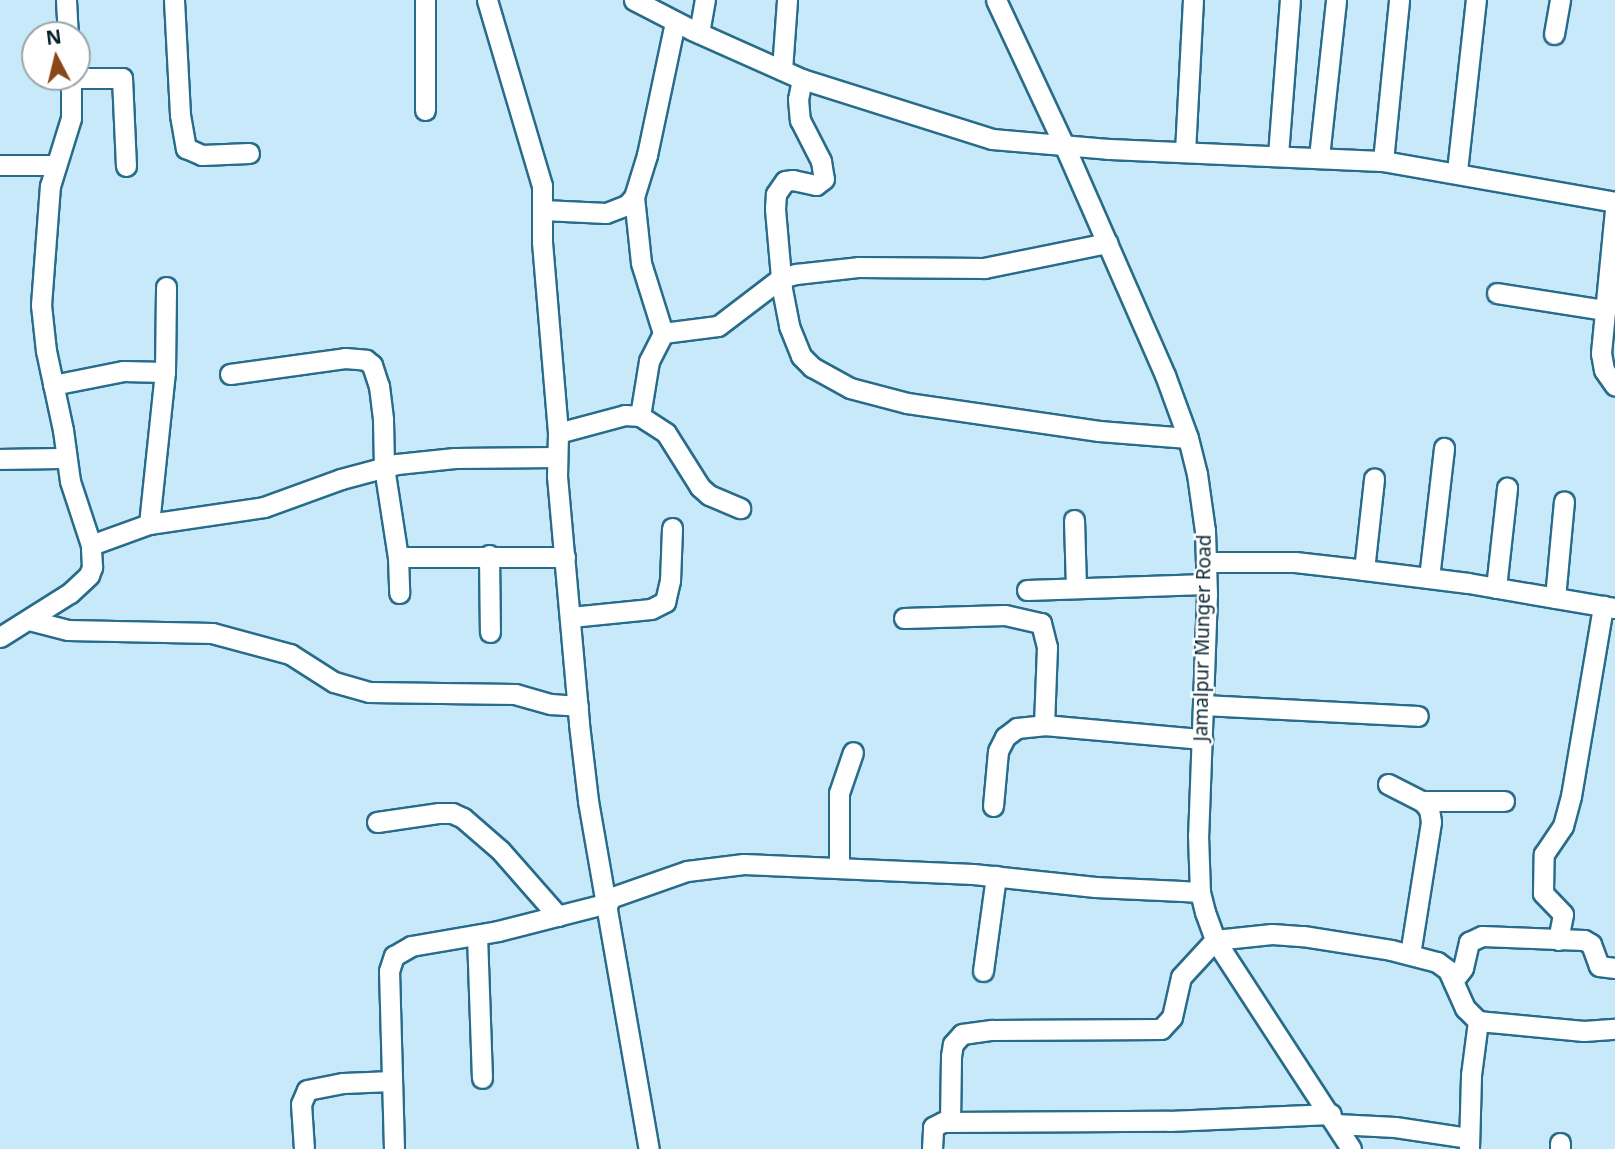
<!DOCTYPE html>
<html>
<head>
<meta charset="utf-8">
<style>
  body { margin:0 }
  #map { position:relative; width:1615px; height:1149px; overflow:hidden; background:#c8e9fa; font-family:"Noto Sans",sans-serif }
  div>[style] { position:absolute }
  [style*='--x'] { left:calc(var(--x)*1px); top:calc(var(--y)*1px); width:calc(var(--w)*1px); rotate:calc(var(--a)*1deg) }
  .roads { filter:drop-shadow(2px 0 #286c8b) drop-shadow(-2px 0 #286c8b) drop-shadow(0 2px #286c8b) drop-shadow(0 -2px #286c8b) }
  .minor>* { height:19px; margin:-9.5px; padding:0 9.5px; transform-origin:9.5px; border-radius:9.5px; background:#fff }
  span { translate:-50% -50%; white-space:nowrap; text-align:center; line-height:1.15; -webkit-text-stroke:5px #fff; paint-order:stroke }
  .street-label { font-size:19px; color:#04202d }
  .north { position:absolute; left:21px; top:21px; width:70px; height:70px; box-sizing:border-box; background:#fff; border:2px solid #9ba6ab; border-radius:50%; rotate:353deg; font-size:19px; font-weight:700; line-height:28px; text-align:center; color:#04202d }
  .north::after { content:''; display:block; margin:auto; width:24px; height:32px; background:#8a4718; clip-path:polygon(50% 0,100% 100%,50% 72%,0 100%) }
</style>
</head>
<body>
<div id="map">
  <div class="roads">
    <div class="minor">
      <div style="--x:66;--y:0;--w:35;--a:87"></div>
      <div style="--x:174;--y:0;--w:115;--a:87"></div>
      <div style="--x:180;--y:115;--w:34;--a:80"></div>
      <div style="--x:186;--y:148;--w:17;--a:24"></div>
      <div style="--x:202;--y:155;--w:47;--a:-2.4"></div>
      <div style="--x:487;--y:0;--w:194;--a:73.5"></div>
      <div style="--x:542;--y:186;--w:56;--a:90"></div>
      <div style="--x:542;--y:242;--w:192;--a:85.2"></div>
      <div style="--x:558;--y:433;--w:43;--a:91.3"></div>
      <div style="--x:557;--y:476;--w:249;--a:84.9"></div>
      <div style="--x:579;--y:724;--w:78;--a:83.3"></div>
      <div style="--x:588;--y:801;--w:353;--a:80.1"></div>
      <div style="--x:634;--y:0;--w:65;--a:27.3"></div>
      <div style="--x:692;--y:30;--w:120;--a:24"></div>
      <div style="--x:802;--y:79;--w:199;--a:17.5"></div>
      <div style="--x:992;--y:139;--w:116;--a:4.9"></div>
      <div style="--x:1108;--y:149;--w:275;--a:2.5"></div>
      <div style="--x:1383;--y:161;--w:236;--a:10"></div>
      <div style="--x:996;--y:0;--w:160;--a:64.9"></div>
      <div style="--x:1064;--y:145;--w:251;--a:66.3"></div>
      <div style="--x:1165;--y:375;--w:67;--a:69.9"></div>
      <div style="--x:1188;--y:438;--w:37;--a:76"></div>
      <div style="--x:1197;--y:474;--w:58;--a:82"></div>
      <div style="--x:1205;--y:531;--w:63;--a:88.2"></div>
      <div style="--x:1207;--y:594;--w:241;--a:92.1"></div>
      <div style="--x:1198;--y:835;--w:57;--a:88"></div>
      <div style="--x:1200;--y:892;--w:21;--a:76"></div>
      <div style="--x:1205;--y:912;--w:30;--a:70"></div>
      <div style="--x:1215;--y:940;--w:249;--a:56.9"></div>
      <div style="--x:699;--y:33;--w:34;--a:-80"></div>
      <div style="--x:1554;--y:34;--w:35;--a:-80"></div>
      <div style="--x:782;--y:70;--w:70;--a:-85.9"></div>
      <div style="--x:71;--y:78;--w:51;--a:0"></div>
      <div style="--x:122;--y:78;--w:88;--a:87.4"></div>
      <div style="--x:802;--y:79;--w:20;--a:101"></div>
      <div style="--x:798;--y:99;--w:21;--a:85"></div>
      <div style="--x:800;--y:120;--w:46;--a:62.9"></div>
      <div style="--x:821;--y:161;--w:18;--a:81"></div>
      <div style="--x:824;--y:179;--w:10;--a:143"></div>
      <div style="--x:816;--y:185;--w:24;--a:-168"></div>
      <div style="--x:793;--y:180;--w:8;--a:173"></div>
      <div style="--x:785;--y:181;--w:16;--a:125"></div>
      <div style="--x:776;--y:194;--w:15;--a:94"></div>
      <div style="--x:775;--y:209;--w:80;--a:85"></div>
      <div style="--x:782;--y:289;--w:38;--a:79"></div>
      <div style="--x:789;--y:326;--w:32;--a:68"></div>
      <div style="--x:801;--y:356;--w:16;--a:45"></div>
      <div style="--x:812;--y:367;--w:43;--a:28.9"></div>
      <div style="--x:850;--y:388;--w:59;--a:14.7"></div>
      <div style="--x:907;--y:403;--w:194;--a:8.3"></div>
      <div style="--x:1099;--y:431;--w:89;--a:4.5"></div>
      <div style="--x:425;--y:110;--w:110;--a:-90"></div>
      <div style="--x:1185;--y:152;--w:152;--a:-87"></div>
      <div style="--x:1278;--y:155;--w:155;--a:-85.6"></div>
      <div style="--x:1319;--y:157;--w:158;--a:-83.8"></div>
      <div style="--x:1383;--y:161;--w:162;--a:-84.3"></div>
      <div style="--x:0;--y:165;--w:55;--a:0"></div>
      <div style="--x:1457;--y:171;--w:172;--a:-83.7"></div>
      <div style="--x:634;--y:197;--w:66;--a:83.9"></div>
      <div style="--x:641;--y:263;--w:73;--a:72.6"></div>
      <div style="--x:543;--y:210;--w:63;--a:2.7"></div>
      <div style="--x:606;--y:213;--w:22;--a:-21"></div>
      <div style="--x:627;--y:205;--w:11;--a:-49"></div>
      <div style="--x:634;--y:197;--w:44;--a:-72.8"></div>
      <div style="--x:647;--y:155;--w:136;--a:-78.1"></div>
      <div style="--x:1615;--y:210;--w:144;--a:95.6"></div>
      <div style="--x:1601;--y:353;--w:17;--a:80"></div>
      <div style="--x:1604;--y:370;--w:19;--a:55"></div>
      <div style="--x:1497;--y:293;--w:108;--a:9"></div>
      <div style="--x:230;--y:374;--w:116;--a:-7.9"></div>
      <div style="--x:345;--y:358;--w:21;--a:5"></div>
      <div style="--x:366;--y:360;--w:8;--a:40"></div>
      <div style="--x:372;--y:365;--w:22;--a:72"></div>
      <div style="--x:379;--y:386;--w:34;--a:83"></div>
      <div style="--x:383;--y:420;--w:47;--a:88.8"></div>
      <div style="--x:384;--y:467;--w:91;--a:81.2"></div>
      <div style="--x:398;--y:557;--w:36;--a:88"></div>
      <div style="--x:53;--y:385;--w:71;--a:-11.3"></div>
      <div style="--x:123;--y:371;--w:42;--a:1.4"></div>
      <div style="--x:640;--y:416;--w:56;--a:-80.7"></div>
      <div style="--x:649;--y:361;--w:31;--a:-63"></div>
      <div style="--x:663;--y:333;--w:55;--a:-7.3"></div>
      <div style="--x:718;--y:326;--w:79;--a:-37.3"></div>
      <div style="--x:781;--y:278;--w:16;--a:-15"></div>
      <div style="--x:796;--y:274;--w:62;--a:-6.4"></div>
      <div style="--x:858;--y:267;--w:126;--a:0.5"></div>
      <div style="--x:984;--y:268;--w:126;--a:-11.5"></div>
      <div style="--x:558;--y:433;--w:69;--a:-15"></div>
      <div style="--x:625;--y:415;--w:15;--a:4"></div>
      <div style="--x:640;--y:416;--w:31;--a:33"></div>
      <div style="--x:666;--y:433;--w:64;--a:57.8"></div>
      <div style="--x:700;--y:487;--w:12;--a:42"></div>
      <div style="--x:709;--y:495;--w:34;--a:23"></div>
      <div style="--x:0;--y:459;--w:66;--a:-0.9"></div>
      <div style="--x:1074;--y:520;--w:68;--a:88.3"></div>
      <div style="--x:149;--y:524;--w:153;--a:-84"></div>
      <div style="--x:165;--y:372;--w:85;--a:-89.3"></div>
      <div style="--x:91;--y:545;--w:62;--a:-19.9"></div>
      <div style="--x:149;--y:524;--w:116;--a:-8.4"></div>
      <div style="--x:264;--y:507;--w:82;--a:-20"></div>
      <div style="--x:341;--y:479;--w:58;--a:-15"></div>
      <div style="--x:397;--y:464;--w:58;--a:-5.9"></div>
      <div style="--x:455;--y:458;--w:102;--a:-0.6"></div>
      <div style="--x:489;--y:555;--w:77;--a:89.3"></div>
      <div style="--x:398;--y:557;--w:167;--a:0"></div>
      <div style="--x:1206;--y:562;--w:89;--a:0"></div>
      <div style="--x:1295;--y:562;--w:53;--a:6.5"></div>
      <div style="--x:1348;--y:568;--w:121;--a:7.1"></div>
      <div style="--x:1468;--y:583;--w:149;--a:9.7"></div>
      <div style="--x:1364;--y:570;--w:92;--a:-83.7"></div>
      <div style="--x:1429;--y:578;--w:131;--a:-83.4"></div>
      <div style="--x:1496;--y:588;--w:101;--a:-83.7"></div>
      <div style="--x:1027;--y:590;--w:179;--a:-1.9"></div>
      <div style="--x:1555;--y:598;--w:97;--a:-84.7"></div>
      <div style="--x:571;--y:617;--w:80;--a:-5.7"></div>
      <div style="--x:651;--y:609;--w:16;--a:-27"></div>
      <div style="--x:665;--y:602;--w:22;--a:-77"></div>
      <div style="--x:670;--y:581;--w:53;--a:-87.8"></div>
      <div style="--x:904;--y:618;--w:101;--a:-1.7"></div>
      <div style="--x:1005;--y:615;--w:37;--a:13"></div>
      <div style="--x:1041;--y:623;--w:25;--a:76"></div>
      <div style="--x:1047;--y:647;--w:78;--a:92.2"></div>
      <div style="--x:29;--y:620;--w:40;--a:14.4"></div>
      <div style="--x:68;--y:630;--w:144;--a:1.2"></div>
      <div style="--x:212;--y:633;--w:81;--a:15.1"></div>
      <div style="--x:290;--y:654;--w:52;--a:32.5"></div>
      <div style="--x:334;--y:682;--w:36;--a:16"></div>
      <div style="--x:369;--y:692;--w:146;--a:0.8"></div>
      <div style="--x:515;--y:694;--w:37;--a:16"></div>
      <div style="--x:551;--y:704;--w:27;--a:4"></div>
      <div style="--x:0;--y:637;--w:83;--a:-32.2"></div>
      <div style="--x:70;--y:593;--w:26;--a:-43"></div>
      <div style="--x:89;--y:575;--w:9;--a:-69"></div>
      <div style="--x:92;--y:567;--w:22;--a:-93"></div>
      <div style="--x:91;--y:545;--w:67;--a:-108.2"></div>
      <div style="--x:70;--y:481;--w:51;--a:-97.8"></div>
      <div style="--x:63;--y:430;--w:81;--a:-102.1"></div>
      <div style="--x:46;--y:351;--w:46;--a:-96.2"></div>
      <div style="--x:41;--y:305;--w:119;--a:-85.7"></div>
      <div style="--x:50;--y:186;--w:71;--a:-72.8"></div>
      <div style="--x:71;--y:118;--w:41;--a:-90"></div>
      <div style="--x:1203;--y:705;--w:215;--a:2.9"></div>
      <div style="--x:1388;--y:784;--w:38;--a:27"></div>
      <div style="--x:1422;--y:801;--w:11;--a:49"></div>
      <div style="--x:1429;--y:809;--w:13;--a:81"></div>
      <div style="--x:1431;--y:822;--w:134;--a:99"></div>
      <div style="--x:1422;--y:801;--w:82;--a:0"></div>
      <div style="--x:993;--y:806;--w:55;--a:-84.8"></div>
      <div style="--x:998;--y:751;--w:16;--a:-63"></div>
      <div style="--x:1005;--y:737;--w:15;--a:-37"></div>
      <div style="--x:1017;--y:728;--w:27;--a:-6"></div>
      <div style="--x:1044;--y:725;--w:159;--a:5.1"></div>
      <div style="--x:377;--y:822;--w:63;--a:-8.3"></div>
      <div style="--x:439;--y:813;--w:13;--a:0"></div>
      <div style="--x:452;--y:813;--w:12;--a:24"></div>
      <div style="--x:463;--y:818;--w:49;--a:40.9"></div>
      <div style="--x:500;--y:850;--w:88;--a:48.7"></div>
      <div style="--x:839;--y:867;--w:74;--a:-90"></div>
      <div style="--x:839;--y:793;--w:43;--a:-71.1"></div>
      <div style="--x:607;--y:899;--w:85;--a:-19.3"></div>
      <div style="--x:687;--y:871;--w:57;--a:-7"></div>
      <div style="--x:744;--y:864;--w:229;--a:2.5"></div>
      <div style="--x:973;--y:874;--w:123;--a:6.1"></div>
      <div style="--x:1095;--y:887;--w:105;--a:2.7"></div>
      <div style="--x:477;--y:935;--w:143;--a:88"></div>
      <div style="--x:1558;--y:940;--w:26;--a:-79"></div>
      <div style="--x:1563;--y:914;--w:29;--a:-134"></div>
      <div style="--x:1543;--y:893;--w:39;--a:-89"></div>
      <div style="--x:1544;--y:854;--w:34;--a:-56"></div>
      <div style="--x:1563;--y:826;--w:31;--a:-75"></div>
      <div style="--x:1571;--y:796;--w:193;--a:-80.4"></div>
      <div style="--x:983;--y:971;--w:96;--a:-82.2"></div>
      <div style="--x:1453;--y:981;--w:16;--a:-52"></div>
      <div style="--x:1463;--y:968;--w:27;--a:-77"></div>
      <div style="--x:1469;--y:942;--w:14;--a:-25"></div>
      <div style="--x:1482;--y:936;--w:102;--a:2.2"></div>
      <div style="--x:1584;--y:940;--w:8;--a:30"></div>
      <div style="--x:1591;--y:944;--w:23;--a:70"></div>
      <div style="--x:1599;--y:966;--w:16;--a:7"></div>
      <div style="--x:950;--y:1122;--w:66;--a:-89.1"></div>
      <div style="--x:951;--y:1056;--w:12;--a:-81"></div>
      <div style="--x:953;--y:1044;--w:13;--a:-48"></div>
      <div style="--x:962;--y:1034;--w:30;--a:-8"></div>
      <div style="--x:992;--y:1030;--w:169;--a:-0.3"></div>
      <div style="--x:1161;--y:1029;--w:16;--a:-47"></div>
      <div style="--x:1172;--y:1017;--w:41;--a:-77.3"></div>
      <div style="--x:1181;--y:977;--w:50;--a:-47.4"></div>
      <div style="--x:1215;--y:940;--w:57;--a:-6"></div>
      <div style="--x:1272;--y:934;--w:31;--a:4"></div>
      <div style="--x:1303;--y:936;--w:89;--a:9"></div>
      <div style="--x:1391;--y:950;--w:48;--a:14.6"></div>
      <div style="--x:1437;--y:962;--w:14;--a:36"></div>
      <div style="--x:1448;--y:970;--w:42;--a:65.9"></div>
      <div style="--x:1465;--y:1008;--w:18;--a:45"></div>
      <div style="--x:1478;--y:1021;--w:106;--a:5.4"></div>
      <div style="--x:1584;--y:1031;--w:31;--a:-4"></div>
      <div style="--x:1336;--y:1124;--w:59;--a:2.9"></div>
      <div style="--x:1395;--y:1127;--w:75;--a:8.5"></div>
      <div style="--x:1469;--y:1148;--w:73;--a:-88.4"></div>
      <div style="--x:1471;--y:1075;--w:54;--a:-82.6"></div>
      <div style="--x:304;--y:1149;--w:45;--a:-93.8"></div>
      <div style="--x:301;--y:1104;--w:15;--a:-67"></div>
      <div style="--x:307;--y:1090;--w:37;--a:-11"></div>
      <div style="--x:343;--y:1083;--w:49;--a:-2.3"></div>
      <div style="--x:394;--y:1149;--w:178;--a:-91.6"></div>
      <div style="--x:389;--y:971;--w:16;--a:-72"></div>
      <div style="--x:394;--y:956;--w:20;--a:-30"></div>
      <div style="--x:411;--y:946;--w:88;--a:-9.8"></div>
      <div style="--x:498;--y:931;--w:114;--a:-14.3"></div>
      <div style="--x:932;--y:1149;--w:22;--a:-87"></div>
      <div style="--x:933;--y:1127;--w:11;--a:-27"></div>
      <div style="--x:943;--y:1122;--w:226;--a:-0.3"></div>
      <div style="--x:1169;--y:1121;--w:162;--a:-2.5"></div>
      <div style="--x:1560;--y:1149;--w:6;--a:-90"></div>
    </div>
  </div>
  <div class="street-label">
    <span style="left:1203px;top:638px;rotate:-89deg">Jamalpur Munger Road</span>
  </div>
  <div class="north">N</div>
</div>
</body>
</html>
